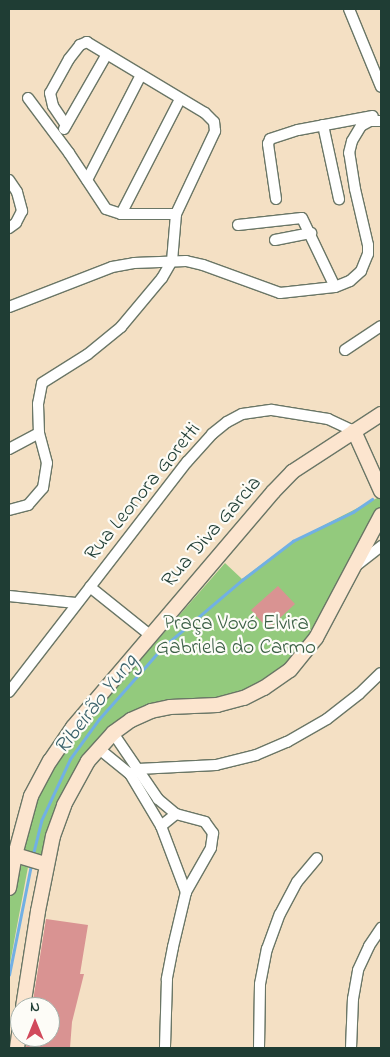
<!DOCTYPE html>
<html>
<head>
<meta charset="utf-8">
<style>
  body { margin:0 }
  #map { position:relative; width:390px; height:1057px; overflow:hidden; background:#f4e0c4; font-family:"Indie Flower",sans-serif }
  div>[style] { position:absolute }
  [style*='--x'] { left:calc(var(--x)*1px); top:calc(var(--y)*1px); width:calc(var(--w)*1px); rotate:calc(var(--a)*1deg) }
  .green>* { inset:0; background:#93ca7d }
  .stream>* { height:2.5px; margin:-1.25px; padding:0 1.25px; transform-origin:1.25px; border-radius:1.25px; background:#71b0e4 }
  .building>* { inset:0; background:#d99392 }
  .roads { filter:drop-shadow(1px 0 #6a7666) drop-shadow(-1px 0 #6a7666) drop-shadow(0 1px #6a7666) drop-shadow(0 -1px #6a7666) }
  .street>* { height:10px; margin:-5px; padding:0 5px; transform-origin:5px; border-radius:5px; background:#fff }
  .secondary>* { height:14px; margin:-7px; padding:0 7px; transform-origin:7px; border-radius:7px; background:#fce5cf }
  span { translate:-50% -50%; white-space:nowrap; text-align:center; line-height:1.15; -webkit-text-stroke:4.5px #fdfcf7; paint-order:stroke }
  .street-label { font-size:21px; color:#1f3d34 }
  .park-label { font-size:21px; color:#3c6046 }
  .water-label { font-size:22px; color:#386069; font-style:italic }
  .frame { position:absolute; inset:0; border:10px solid #1f3d34; pointer-events:none }
  .north { position:absolute; left:10px; top:997px; width:50px; height:50px; box-sizing:border-box; background:#fdfcf7; border:1px solid #a4b0a9; border-radius:50%; rotate:0deg; font-size:14px; font-weight:700; line-height:20px; text-align:center; color:#1f3d34 }
  .north::after { content:''; display:block; margin:auto; width:18px; height:22px; background:#d1495b; clip-path:polygon(50% 0,100% 100%,50% 72%,0 100%) }
</style>
</head>
<body>
<div id="map">
  <div class="green">
    <div style="clip-path:polygon(381px 496px,380px 508px,304px 652px,253px 693px,131px 723px,81px 779px,46px 858px,21px 853px,37px 796px,53px 765px,105px 700px,225px 563px,242px 579px,293px 541px)"></div>
    <div style="clip-path:polygon(16px 864px,28px 867px,9px 969px,9px 903px)"></div>
  </div>
  <div class="stream">
    <div style="--x:33;--y:854;--w:34;--a:-76"></div>
    <div style="--x:41;--y:821;--w:68;--a:-64.9"></div>
    <div style="--x:70;--y:759;--w:49;--a:-54.1"></div>
    <div style="--x:99;--y:719;--w:95;--a:-48.4"></div>
    <div style="--x:162;--y:648;--w:105;--a:-40.4"></div>
    <div style="--x:242;--y:580;--w:64;--a:-37.4"></div>
    <div style="--x:293;--y:541;--w:67;--a:-25.8"></div>
    <div style="--x:353;--y:512;--w:23;--a:-34"></div>
    <div style="--x:9;--y:975;--w:112;--a:-78.7"></div>
  </div>
  <div class="building">
    <div style="clip-path:polygon(278px 586px,295px 604px,268px 629px,251px 610px)"></div>
    <div style="clip-path:polygon(46px 919px,88px 925px,80px 974px,84px 974px,72px 1022px,70px 1048px,26px 1048px,27px 1037px,50px 1037px,50px 1007px,32px 1007px)"></div>
  </div>
  <div class="roads">
    <div class="street">
      <div style="--x:349;--y:9;--w:84;--a:67.7"></div>
      <div style="--x:28;--y:98;--w:69;--a:53.3"></div>
      <div style="--x:69;--y:153;--w:67;--a:56.5"></div>
      <div style="--x:106;--y:209;--w:16;--a:18"></div>
      <div style="--x:121;--y:214;--w:55;--a:0"></div>
      <div style="--x:323;--y:125;--w:76;--a:77.8"></div>
      <div style="--x:64;--y:129;--w:86;--a:-60.2"></div>
      <div style="--x:9;--y:180;--w:14;--a:56"></div>
      <div style="--x:17;--y:192;--w:20;--a:75"></div>
      <div style="--x:22;--y:211;--w:13;--a:117"></div>
      <div style="--x:16;--y:223;--w:9;--a:144"></div>
      <div style="--x:87;--y:180;--w:118;--a:-62.8"></div>
      <div style="--x:276;--y:199;--w:56;--a:-98.3"></div>
      <div style="--x:268;--y:144;--w:5;--a:-68"></div>
      <div style="--x:270;--y:139;--w:29;--a:-18"></div>
      <div style="--x:298;--y:130;--w:76;--a:-10.6"></div>
      <div style="--x:121;--y:214;--w:129;--a:-62.8"></div>
      <div style="--x:238;--y:225;--w:64;--a:-6.2"></div>
      <div style="--x:302;--y:218;--w:76;--a:64.4"></div>
      <div style="--x:275;--y:240;--w:37;--a:-11"></div>
      <div style="--x:9;--y:307;--w:110;--a:-21.2"></div>
      <div style="--x:112;--y:267;--w:22;--a:-10"></div>
      <div style="--x:134;--y:263;--w:52;--a:-2.2"></div>
      <div style="--x:186;--y:261;--w:17;--a:13"></div>
      <div style="--x:203;--y:265;--w:82;--a:20"></div>
      <div style="--x:280;--y:293;--w:55;--a:-6.2"></div>
      <div style="--x:335;--y:287;--w:16;--a:-22"></div>
      <div style="--x:350;--y:281;--w:15;--a:-42"></div>
      <div style="--x:361;--y:271;--w:18;--a:-68"></div>
      <div style="--x:368;--y:254;--w:9;--a:-90"></div>
      <div style="--x:368;--y:245;--w:57;--a:-103.1"></div>
      <div style="--x:355;--y:189;--w:36;--a:-99"></div>
      <div style="--x:349;--y:153;--w:12;--a:-76"></div>
      <div style="--x:352;--y:141;--w:17;--a:-59"></div>
      <div style="--x:361;--y:126;--w:10;--a:-29"></div>
      <div style="--x:370;--y:121;--w:11;--a:0"></div>
      <div style="--x:345;--y:350;--w:43;--a:-33.7"></div>
      <div style="--x:9;--y:449;--w:34;--a:-28"></div>
      <div style="--x:9;--y:510;--w:20;--a:-15"></div>
      <div style="--x:28;--y:505;--w:23;--a:-49"></div>
      <div style="--x:43;--y:488;--w:25;--a:-81"></div>
      <div style="--x:47;--y:463;--w:31;--a:-105"></div>
      <div style="--x:39;--y:433;--w:29;--a:-92"></div>
      <div style="--x:38;--y:404;--w:21;--a:-79"></div>
      <div style="--x:42;--y:383;--w:54;--a:-32.2"></div>
      <div style="--x:88;--y:354;--w:43;--a:-39.3"></div>
      <div style="--x:121;--y:327;--w:64;--a:-50.1"></div>
      <div style="--x:162;--y:278;--w:20;--a:-60"></div>
      <div style="--x:172;--y:261;--w:47;--a:-85.1"></div>
      <div style="--x:176;--y:214;--w:92;--a:-64.8"></div>
      <div style="--x:215;--y:131;--w:9;--a:-96"></div>
      <div style="--x:214;--y:122;--w:13;--a:-135"></div>
      <div style="--x:205;--y:113;--w:138;--a:-149"></div>
      <div style="--x:87;--y:42;--w:8;--a:157"></div>
      <div style="--x:80;--y:45;--w:18;--a:128"></div>
      <div style="--x:69;--y:59;--w:39;--a:119"></div>
      <div style="--x:50;--y:93;--w:13;--a:77"></div>
      <div style="--x:53;--y:106;--w:23;--a:56"></div>
      <div style="--x:357;--y:565;--w:31;--a:-38"></div>
      <div style="--x:90;--y:587;--w:77;--a:38.7"></div>
      <div style="--x:9;--y:596;--w:67;--a:6"></div>
      <div style="--x:9;--y:692;--w:291;--a:-52.3"></div>
      <div style="--x:187;--y:462;--w:38;--a:-48"></div>
      <div style="--x:212;--y:434;--w:19;--a:-39"></div>
      <div style="--x:227;--y:422;--w:17;--a:-28"></div>
      <div style="--x:242;--y:414;--w:30;--a:-8"></div>
      <div style="--x:272;--y:410;--w:57;--a:9.1"></div>
      <div style="--x:328;--y:419;--w:29;--a:25"></div>
      <div style="--x:113;--y:733;--w:80;--a:55.7"></div>
      <div style="--x:158;--y:799;--w:23;--a:40"></div>
      <div style="--x:176;--y:814;--w:30;--a:15"></div>
      <div style="--x:205;--y:822;--w:14;--a:54"></div>
      <div style="--x:213;--y:833;--w:15;--a:98"></div>
      <div style="--x:211;--y:848;--w:51;--a:119.6"></div>
      <div style="--x:186;--y:892;--w:57;--a:103.3"></div>
      <div style="--x:173;--y:947;--w:33;--a:101"></div>
      <div style="--x:167;--y:979;--w:69;--a:91.7"></div>
      <div style="--x:98;--y:748;--w:41;--a:39.1"></div>
      <div style="--x:130;--y:774;--w:61;--a:59.2"></div>
      <div style="--x:161;--y:826;--w:71;--a:69.3"></div>
      <div style="--x:130;--y:774;--w:9;--a:-32"></div>
      <div style="--x:138;--y:769;--w:78;--a:-2.9"></div>
      <div style="--x:216;--y:765;--w:41;--a:-14"></div>
      <div style="--x:256;--y:755;--w:34;--a:-23"></div>
      <div style="--x:287;--y:742;--w:46;--a:-29.9"></div>
      <div style="--x:327;--y:719;--w:41;--a:-38"></div>
      <div style="--x:359;--y:694;--w:30;--a:-44"></div>
      <div style="--x:161;--y:826;--w:19;--a:-39"></div>
      <div style="--x:259;--y:1048;--w:64;--a:-89.1"></div>
      <div style="--x:260;--y:984;--w:36;--a:-79"></div>
      <div style="--x:267;--y:949;--w:37;--a:-70"></div>
      <div style="--x:280;--y:914;--w:36;--a:-62"></div>
      <div style="--x:297;--y:882;--w:31;--a:-50"></div>
      <div style="--x:351;--y:1048;--w:49;--a:-87.7"></div>
      <div style="--x:353;--y:999;--w:29;--a:-80"></div>
      <div style="--x:358;--y:970;--w:26;--a:-65"></div>
      <div style="--x:369;--y:946;--w:22;--a:-56"></div>
    </div>
    <div class="secondary">
      <div style="--x:354;--y:431;--w:66;--a:65.8"></div>
      <div style="--x:9;--y:853;--w:39;--a:17"></div>
      <div style="--x:9;--y:888;--w:34;--a:-80"></div>
      <div style="--x:15;--y:855;--w:61;--a:-74.8"></div>
      <div style="--x:31;--y:796;--w:40;--a:-62"></div>
      <div style="--x:50;--y:761;--w:41;--a:-55.9"></div>
      <div style="--x:73;--y:727;--w:309;--a:-49.6"></div>
      <div style="--x:273;--y:492;--w:28;--a:-46"></div>
      <div style="--x:292;--y:472;--w:106;--a:-33.1"></div>
      <div style="--x:23;--y:1007;--w:97;--a:-81.1"></div>
      <div style="--x:38;--y:911;--w:76;--a:-78.7"></div>
      <div style="--x:53;--y:836;--w:33;--a:-70"></div>
      <div style="--x:64;--y:805;--w:50;--a:-61.4"></div>
      <div style="--x:88;--y:761;--w:38;--a:-48"></div>
      <div style="--x:113;--y:733;--w:22;--a:-36"></div>
      <div style="--x:131;--y:720;--w:22;--a:-24"></div>
      <div style="--x:151;--y:711;--w:19;--a:-12"></div>
      <div style="--x:170;--y:707;--w:47;--a:-2.4"></div>
      <div style="--x:217;--y:705;--w:28;--a:-15"></div>
      <div style="--x:244;--y:698;--w:22;--a:-27"></div>
      <div style="--x:264;--y:688;--w:32;--a:-35"></div>
      <div style="--x:290;--y:670;--w:41;--a:-50.9"></div>
      <div style="--x:316;--y:638;--w:139;--a:-62.1"></div>
      <div style="--x:17;--y:1048;--w:22;--a:-82"></div>
    </div>
  </div>
  <div class="street-label">
    <span style="left:143px;top:492px;rotate:-51deg">Rua Leonora Goretti</span>
    <span style="left:212px;top:532px;rotate:-49deg">Rua Diva Garcia</span>
  </div>
  <div class="park-label">
    <span style="left:236px;top:636px">Praça Vovó Elvira<br>Gabriela do Carmo</span>
  </div>
  <div class="water-label">
    <span style="left:97px;top:705px;rotate:-52deg">Ribeirão Yung</span>
  </div>
  <div class="frame"></div>
  <div class="north">N</div>
</div>
</body>
</html>
